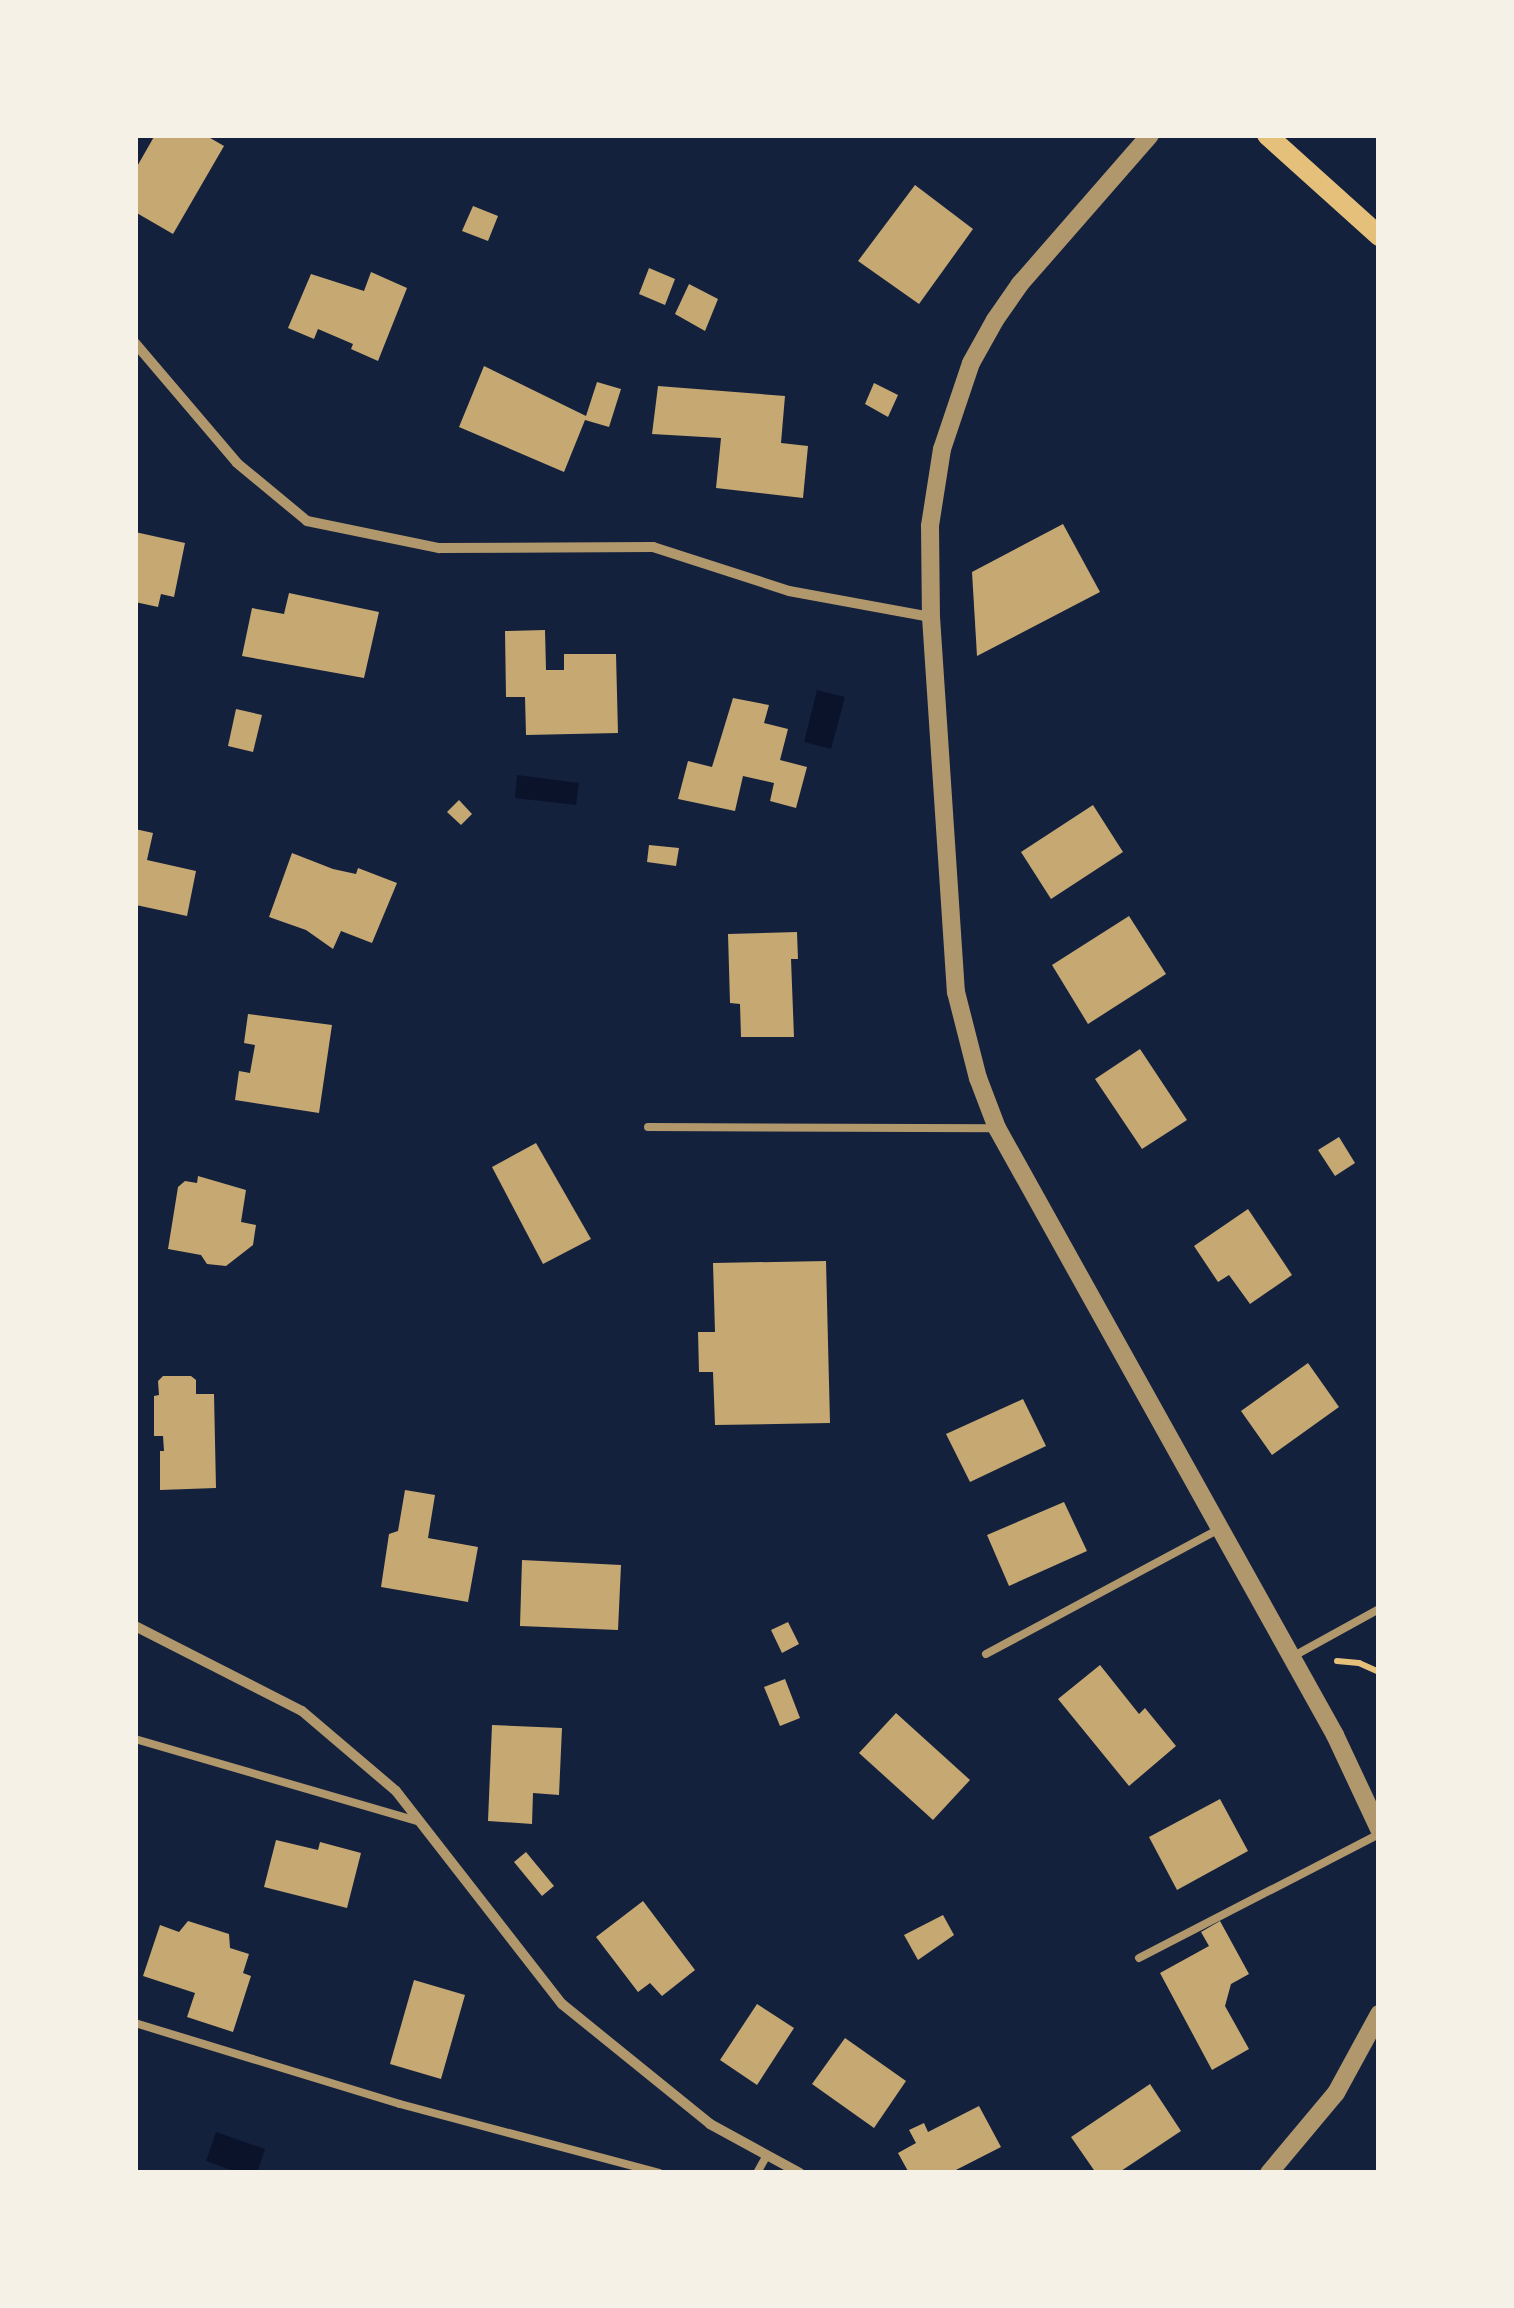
<!DOCTYPE html>
<html>
<head>
<meta charset="utf-8">
<style>
  body { margin:0 }
  #map { position:relative; width:1514px; height:2308px; overflow:hidden; background:#14213d; font-family:"Space Grotesk",sans-serif }
  div>[style] { position:absolute }
  [style*='--x'] { left:calc(var(--x)*1px); top:calc(var(--y)*1px); width:calc(var(--w)*1px); rotate:calc(var(--a)*1deg) }
  .water>* { inset:0; background:#0b132b }
  .building>* { inset:0; background:#c6a872 }
  .path>* { height:6px; margin:-3px; padding:0 3px; transform-origin:3px; border-radius:3px; background:#e5c07b }
  .service>* { height:8px; margin:-4px; padding:0 4px; transform-origin:4px; border-radius:4px; background:#b1986c }
  .minor>* { height:10px; margin:-5px; padding:0 5px; transform-origin:5px; border-radius:5px; background:#b1986c }
  .tertiary>* { height:18px; margin:-9px; padding:0 9px; transform-origin:9px; border-radius:9px; background:#b1986c }
  .secondary>* { height:20px; margin:-10px; padding:0 10px; transform-origin:10px; border-radius:10px; background:#e5c07b }
  span { translate:-50% -50%; white-space:nowrap; text-align:center; line-height:1.15; -webkit-text-stroke:8px #f6f1e7; paint-order:stroke }
  .frame { position:absolute; inset:0; border:138px solid #f6f1e7; pointer-events:none }
</style>
</head>
<body>
<div id="map">
  <div class="water">
    <div style="clip-path:polygon(817px 690px,845px 697px,831px 749px,804px 742px)"></div>
    <div style="clip-path:polygon(517px 775px,579px 783px,576px 805px,515px 798px)"></div>
    <div style="clip-path:polygon(216px 2132px,265px 2149px,257px 2173px,239px 2173px,206px 2161px)"></div>
  </div>
  <div class="building">
    <div style="clip-path:polygon(155px 135px,205px 135px,224px 146px,173px 234px,135px 212px,135px 170px)"></div>
    <div style="clip-path:polygon(915px 185px,973px 229px,919px 304px,858px 261px)"></div>
    <div style="clip-path:polygon(473px 206px,498px 216px,488px 241px,462px 231px)"></div>
    <div style="clip-path:polygon(649px 268px,675px 279px,665px 305px,639px 294px)"></div>
    <div style="clip-path:polygon(371px 272px,407px 288px,378px 361px,351px 349px,353px 344px,318px 329px,314px 339px,288px 328px,311px 274px,364px 291px)"></div>
    <div style="clip-path:polygon(689px 284px,718px 299px,705px 331px,675px 314px)"></div>
    <div style="clip-path:polygon(484px 366px,586px 416px,597px 382px,621px 389px,609px 427px,585px 420px,564px 472px,459px 427px)"></div>
    <div style="clip-path:polygon(874px 383px,898px 395px,888px 417px,865px 404px)"></div>
    <div style="clip-path:polygon(658px 386px,785px 396px,781px 443px,808px 446px,803px 498px,716px 488px,721px 438px,652px 434px)"></div>
    <div style="clip-path:polygon(1063px 524px,1100px 592px,977px 656px,972px 572px)"></div>
    <div style="clip-path:polygon(135px 532px,185px 543px,174px 597px,161px 594px,158px 607px,135px 602px)"></div>
    <div style="clip-path:polygon(289px 593px,379px 612px,364px 678px,242px 656px,252px 608px,284px 614px)"></div>
    <div style="clip-path:polygon(545px 630px,546px 670px,564px 670px,564px 654px,616px 654px,618px 733px,526px 735px,525px 697px,506px 697px,505px 631px)"></div>
    <div style="clip-path:polygon(733px 698px,769px 705px,764px 723px,788px 729px,780px 760px,807px 767px,796px 808px,770px 801px,774px 783px,743px 776px,735px 811px,678px 799px,688px 761px,712px 767px)"></div>
    <div style="clip-path:polygon(236px 709px,262px 715px,253px 752px,228px 746px)"></div>
    <div style="clip-path:polygon(459px 800px,472px 814px,461px 825px,447px 812px)"></div>
    <div style="clip-path:polygon(1093px 805px,1123px 852px,1051px 899px,1021px 852px)"></div>
    <div style="clip-path:polygon(135px 829px,153px 833px,147px 860px,196px 871px,187px 916px,136px 905px)"></div>
    <div style="clip-path:polygon(649px 845px,679px 848px,676px 866px,647px 862px)"></div>
    <div style="clip-path:polygon(292px 853px,333px 869px,356px 874px,358px 868px,397px 883px,372px 943px,341px 931px,333px 949px,306px 930px,269px 917px)"></div>
    <div style="clip-path:polygon(1129px 916px,1166px 974px,1088px 1024px,1052px 965px)"></div>
    <div style="clip-path:polygon(797px 932px,798px 959px,791px 959px,794px 1037px,741px 1037px,740px 1004px,730px 1003px,728px 934px)"></div>
    <div style="clip-path:polygon(248px 1014px,332px 1025px,319px 1113px,235px 1100px,239px 1071px,250px 1073px,255px 1045px,244px 1043px)"></div>
    <div style="clip-path:polygon(1140px 1049px,1187px 1120px,1142px 1149px,1095px 1079px)"></div>
    <div style="clip-path:polygon(1339px 1137px,1355px 1163px,1335px 1176px,1318px 1150px)"></div>
    <div style="clip-path:polygon(536px 1143px,591px 1239px,543px 1264px,492px 1167px)"></div>
    <div style="clip-path:polygon(198px 1176px,246px 1190px,241px 1222px,256px 1225px,253px 1245px,226px 1266px,207px 1264px,201px 1255px,168px 1249px,178px 1187px,185px 1181px,197px 1183px)"></div>
    <div style="clip-path:polygon(1248px 1209px,1292px 1275px,1250px 1304px,1229px 1275px,1218px 1282px,1194px 1246px)"></div>
    <div style="clip-path:polygon(826px 1261px,830px 1423px,715px 1425px,713px 1372px,699px 1372px,698px 1332px,715px 1332px,713px 1263px)"></div>
    <div style="clip-path:polygon(1308px 1363px,1339px 1407px,1272px 1455px,1241px 1411px)"></div>
    <div style="clip-path:polygon(163px 1376px,191px 1376px,196px 1380px,196px 1394px,214px 1394px,216px 1488px,160px 1490px,160px 1451px,164px 1451px,163px 1436px,154px 1436px,154px 1396px,159px 1395px,158px 1381px)"></div>
    <div style="clip-path:polygon(1023px 1399px,1046px 1446px,970px 1482px,946px 1434px)"></div>
    <div style="clip-path:polygon(405px 1490px,435px 1495px,428px 1538px,478px 1547px,468px 1602px,381px 1587px,389px 1534px,398px 1531px)"></div>
    <div style="clip-path:polygon(1064px 1502px,1087px 1551px,1009px 1586px,987px 1535px)"></div>
    <div style="clip-path:polygon(522px 1560px,621px 1565px,618px 1630px,520px 1626px)"></div>
    <div style="clip-path:polygon(788px 1622px,799px 1644px,782px 1653px,771px 1630px)"></div>
    <div style="clip-path:polygon(1100px 1665px,1139px 1714px,1145px 1708px,1176px 1746px,1129px 1786px,1058px 1699px)"></div>
    <div style="clip-path:polygon(785px 1679px,800px 1718px,780px 1726px,764px 1687px)"></div>
    <div style="clip-path:polygon(896px 1713px,970px 1780px,933px 1820px,859px 1753px)"></div>
    <div style="clip-path:polygon(492px 1725px,562px 1728px,559px 1795px,533px 1793px,532px 1824px,488px 1821px)"></div>
    <div style="clip-path:polygon(1220px 1799px,1248px 1851px,1177px 1890px,1149px 1837px)"></div>
    <div style="clip-path:polygon(276px 1840px,318px 1850px,320px 1842px,361px 1853px,347px 1908px,264px 1887px)"></div>
    <div style="clip-path:polygon(526px 1852px,554px 1886px,542px 1896px,514px 1862px)"></div>
    <div style="clip-path:polygon(643px 1901px,695px 1970px,662px 1996px,650px 1983px,638px 1992px,596px 1937px)"></div>
    <div style="clip-path:polygon(943px 1915px,954px 1935px,918px 1960px,904px 1935px)"></div>
    <div style="clip-path:polygon(188px 1921px,229px 1934px,230px 1948px,249px 1954px,243px 1973px,251px 1976px,233px 2032px,187px 2017px,195px 1993px,143px 1976px,160px 1925px,179px 1932px)"></div>
    <div style="clip-path:polygon(1220px 1921px,1249px 1974px,1231px 1984px,1225px 2006px,1249px 2049px,1212px 2070px,1160px 1973px,1209px 1946px,1201px 1932px)"></div>
    <div style="clip-path:polygon(414px 1980px,465px 1995px,441px 2079px,390px 2064px)"></div>
    <div style="clip-path:polygon(757px 2004px,794px 2028px,757px 2085px,720px 2060px)"></div>
    <div style="clip-path:polygon(845px 2038px,906px 2081px,874px 2128px,812px 2084px)"></div>
    <div style="clip-path:polygon(1150px 2084px,1181px 2131px,1118px 2173px,1096px 2173px,1071px 2137px)"></div>
    <div style="clip-path:polygon(979px 2106px,1001px 2147px,950px 2173px,909px 2173px,898px 2153px,916px 2143px,909px 2130px,924px 2123px,928px 2132px)"></div>
  </div>
  <div class="path">
    <div style="--x:1337;--y:1661;--w:22;--a:5"></div>
    <div style="--x:1359;--y:1663;--w:22;--a:24"></div>
  </div>
  <div class="service">
    <div style="--x:648;--y:1127;--w:349;--a:0.2"></div>
    <div style="--x:986;--y:1654;--w:262;--a:-28.2"></div>
    <div style="--x:1292;--y:1657;--w:99;--a:-28.9"></div>
    <div style="--x:135;--y:1739;--w:297;--a:16.2"></div>
    <div style="--x:1139;--y:1958;--w:270;--a:-27.3"></div>
    <div style="--x:135;--y:2023;--w:277;--a:17"></div>
    <div style="--x:400;--y:2104;--w:268;--a:14.9"></div>
    <div style="--x:757;--y:2173;--w:21;--a:-61"></div>
  </div>
  <div class="minor">
    <div style="--x:135;--y:343;--w:157;--a:49.6"></div>
    <div style="--x:237;--y:463;--w:91;--a:39.6"></div>
    <div style="--x:307;--y:521;--w:135;--a:11.6"></div>
    <div style="--x:439;--y:548;--w:214;--a:-0.3"></div>
    <div style="--x:653;--y:547;--w:143;--a:17.9"></div>
    <div style="--x:789;--y:591;--w:144;--a:10.4"></div>
    <div style="--x:135;--y:1626;--w:187;--a:27"></div>
    <div style="--x:302;--y:1711;--w:123;--a:40.4"></div>
    <div style="--x:396;--y:1791;--w:270;--a:52.1"></div>
    <div style="--x:562;--y:2004;--w:191;--a:39"></div>
    <div style="--x:710;--y:2124;--w:102;--a:28.6"></div>
  </div>
  <div class="tertiary">
    <div style="--x:1150;--y:135;--w:198;--a:131.1"></div>
    <div style="--x:1020;--y:284;--w:44;--a:124.8"></div>
    <div style="--x:995;--y:320;--w:49;--a:119.2"></div>
    <div style="--x:971;--y:363;--w:91;--a:108.6"></div>
    <div style="--x:942;--y:449;--w:78;--a:98.9"></div>
    <div style="--x:930;--y:526;--w:91;--a:89.4"></div>
    <div style="--x:931;--y:617;--w:376;--a:86.2"></div>
    <div style="--x:956;--y:992;--w:89;--a:75.7"></div>
    <div style="--x:978;--y:1078;--w:53;--a:69.2"></div>
    <div style="--x:997;--y:1128;--w:695;--a:60.89"></div>
    <div style="--x:1335;--y:1735;--w:104;--a:64.9"></div>
    <div style="--x:1269;--y:2173;--w:104;--a:-50.1"></div>
    <div style="--x:1336;--y:2093;--w:90;--a:-61.4"></div>
  </div>
  <div class="secondary">
    <div style="--x:1267;--y:135;--w:151;--a:42"></div>
  </div>
  <div class="frame"></div>
</div>
</body>
</html>
